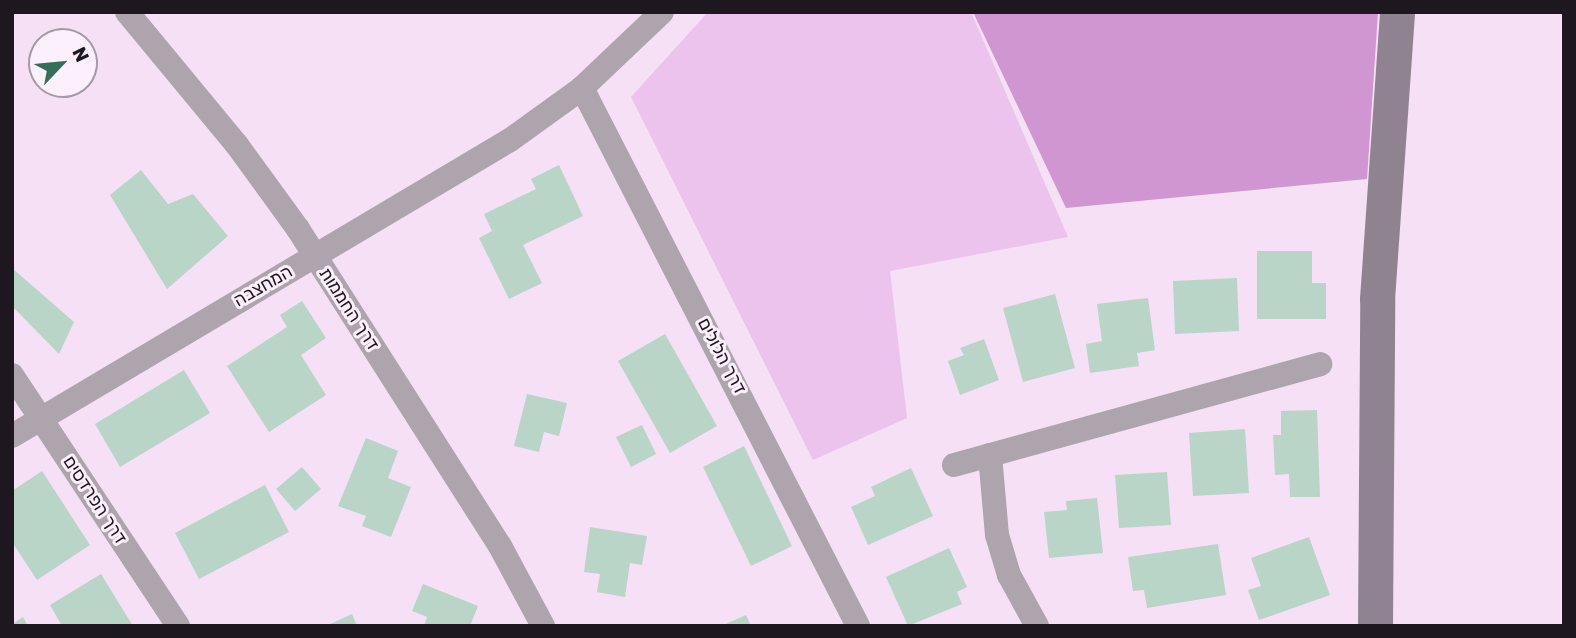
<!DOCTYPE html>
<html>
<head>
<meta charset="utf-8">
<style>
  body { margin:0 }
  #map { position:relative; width:1576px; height:638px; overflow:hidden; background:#f5e0f5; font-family:Rubik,"Noto Sans Hebrew",sans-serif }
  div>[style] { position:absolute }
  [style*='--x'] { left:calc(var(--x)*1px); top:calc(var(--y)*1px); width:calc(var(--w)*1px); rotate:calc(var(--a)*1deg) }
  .green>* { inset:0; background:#ecc3ed }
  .forest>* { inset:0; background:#cf96d1 }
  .building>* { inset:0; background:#b8d5c8 }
  .street>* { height:24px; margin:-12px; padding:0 12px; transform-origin:12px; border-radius:12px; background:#ada4ad }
  .secondary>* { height:35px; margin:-17.5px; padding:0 17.5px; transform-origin:17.5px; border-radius:17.5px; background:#908390 }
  span { translate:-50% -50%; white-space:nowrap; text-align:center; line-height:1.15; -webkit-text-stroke:6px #fdf0fd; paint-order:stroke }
  .street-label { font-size:18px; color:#1f171f }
  .frame { position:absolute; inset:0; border:14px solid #1f171f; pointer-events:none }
  .north { position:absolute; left:28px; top:28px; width:70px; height:70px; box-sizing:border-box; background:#fdf0fd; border:2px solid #a499a4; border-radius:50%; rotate:64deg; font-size:19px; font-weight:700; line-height:28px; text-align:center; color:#1f171f }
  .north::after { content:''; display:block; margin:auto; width:24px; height:32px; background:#346f59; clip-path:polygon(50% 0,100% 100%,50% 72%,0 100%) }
</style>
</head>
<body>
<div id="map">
  <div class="green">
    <div style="clip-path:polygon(708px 12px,971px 12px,1068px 237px,890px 271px,907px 418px,813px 460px,631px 97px)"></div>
  </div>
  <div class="forest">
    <div style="clip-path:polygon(973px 12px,1378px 12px,1367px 179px,1066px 208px)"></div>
  </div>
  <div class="building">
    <div style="clip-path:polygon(559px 165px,583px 216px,523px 245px,542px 283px,509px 299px,479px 238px,492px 231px,484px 214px,536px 189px,531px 179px)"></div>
    <div style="clip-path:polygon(141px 170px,168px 204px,193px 194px,228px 236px,167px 289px,110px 195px)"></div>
    <div style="clip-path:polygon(1257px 251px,1312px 251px,1312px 283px,1326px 283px,1326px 319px,1257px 319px)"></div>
    <div style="clip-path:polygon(12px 268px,74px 322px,59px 354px,12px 306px)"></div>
    <div style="clip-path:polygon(1237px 278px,1239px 331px,1175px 334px,1173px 281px)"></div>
    <div style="clip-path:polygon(1055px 294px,1075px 368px,1023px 382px,1003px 308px)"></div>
    <div style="clip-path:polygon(1148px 298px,1155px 350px,1137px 353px,1139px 366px,1090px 373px,1086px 344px,1102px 341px,1097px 304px)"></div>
    <div style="clip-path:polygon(302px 301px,326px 338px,301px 355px,326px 395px,269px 432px,227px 366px,287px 327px,280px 315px)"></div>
    <div style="clip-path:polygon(665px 334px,717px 426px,670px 453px,618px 361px)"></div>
    <div style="clip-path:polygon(984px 339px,999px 380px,960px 395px,948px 361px,964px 355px,960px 348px)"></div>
    <div style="clip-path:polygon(184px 370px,210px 413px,120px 467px,95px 424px)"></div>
    <div style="clip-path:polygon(527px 394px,567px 403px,559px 436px,544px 432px,539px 452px,514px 446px)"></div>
    <div style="clip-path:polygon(1317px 410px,1320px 497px,1290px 497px,1289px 474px,1275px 475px,1273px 435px,1281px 435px,1281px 411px)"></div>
    <div style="clip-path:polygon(642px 425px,656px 454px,631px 467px,616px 437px)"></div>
    <div style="clip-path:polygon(1245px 429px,1249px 493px,1193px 496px,1189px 433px)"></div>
    <div style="clip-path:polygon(366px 438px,398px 451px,388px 478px,411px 487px,391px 537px,362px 526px,366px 516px,338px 506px)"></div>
    <div style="clip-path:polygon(744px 446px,792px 546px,751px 566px,703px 467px)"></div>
    <div style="clip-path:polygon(302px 467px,321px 489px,295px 511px,276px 489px)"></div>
    <div style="clip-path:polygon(911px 468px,933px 516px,868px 545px,851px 507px,875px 496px,871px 487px)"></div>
    <div style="clip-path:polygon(42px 471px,90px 545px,37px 580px,12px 542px,12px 491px)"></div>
    <div style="clip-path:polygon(1167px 472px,1171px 525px,1119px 528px,1115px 475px)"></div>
    <div style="clip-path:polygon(265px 485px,289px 532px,199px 579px,175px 533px)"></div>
    <div style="clip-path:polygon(1097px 498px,1103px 553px,1049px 558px,1044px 512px,1067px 510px,1066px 501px)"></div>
    <div style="clip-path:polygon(590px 527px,647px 536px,642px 565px,630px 563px,625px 597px,597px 592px,600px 574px,584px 572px)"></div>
    <div style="clip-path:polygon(1309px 537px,1330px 595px,1259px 620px,1248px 590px,1261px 586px,1251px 558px)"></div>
    <div style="clip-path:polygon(1218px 544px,1226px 595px,1147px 608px,1144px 590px,1133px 591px,1128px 557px)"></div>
    <div style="clip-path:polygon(949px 548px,967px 587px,957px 592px,962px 604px,908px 626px,886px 577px)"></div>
    <div style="clip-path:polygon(101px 574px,133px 626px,62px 626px,50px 605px)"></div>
    <div style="clip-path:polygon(423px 584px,478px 606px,470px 626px,424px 626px,427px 617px,412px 611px)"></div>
    <div style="clip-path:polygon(352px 614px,357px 626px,326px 626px)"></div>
    <div style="clip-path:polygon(746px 615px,751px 626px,721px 626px)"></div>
    <div style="clip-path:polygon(23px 617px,28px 626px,12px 626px,12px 624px)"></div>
  </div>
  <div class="street">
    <div style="--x:127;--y:12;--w:173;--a:50.4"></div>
    <div style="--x:237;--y:145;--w:104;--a:54"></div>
    <div style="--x:298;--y:229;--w:376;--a:57.5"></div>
    <div style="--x:500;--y:546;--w:91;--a:61.7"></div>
    <div style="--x:582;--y:88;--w:605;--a:62.84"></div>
    <div style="--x:12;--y:375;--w:301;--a:56.5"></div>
    <div style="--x:12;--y:436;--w:579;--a:-30.73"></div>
    <div style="--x:510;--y:140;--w:89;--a:-35.8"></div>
    <div style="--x:582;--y:88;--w:110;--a:-43.5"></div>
    <div style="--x:990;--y:455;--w:80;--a:85"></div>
    <div style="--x:997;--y:535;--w:42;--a:73.3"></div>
    <div style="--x:1009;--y:575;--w:58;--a:61.2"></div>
    <div style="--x:954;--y:465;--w:380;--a:-15.4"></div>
  </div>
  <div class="secondary">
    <div style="--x:1375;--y:626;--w:327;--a:-89.6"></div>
    <div style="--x:1377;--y:299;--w:288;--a:-86"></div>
  </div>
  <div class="street-label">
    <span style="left:263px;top:286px;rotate:-30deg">המחצבה</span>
    <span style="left:349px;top:309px;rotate:57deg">דרך החממות</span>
    <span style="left:722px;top:356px;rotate:62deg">דרך הלולים</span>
    <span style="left:95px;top:500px;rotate:57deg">דרך הפרדסים</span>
  </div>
  <div class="frame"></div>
  <div class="north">N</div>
</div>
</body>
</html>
